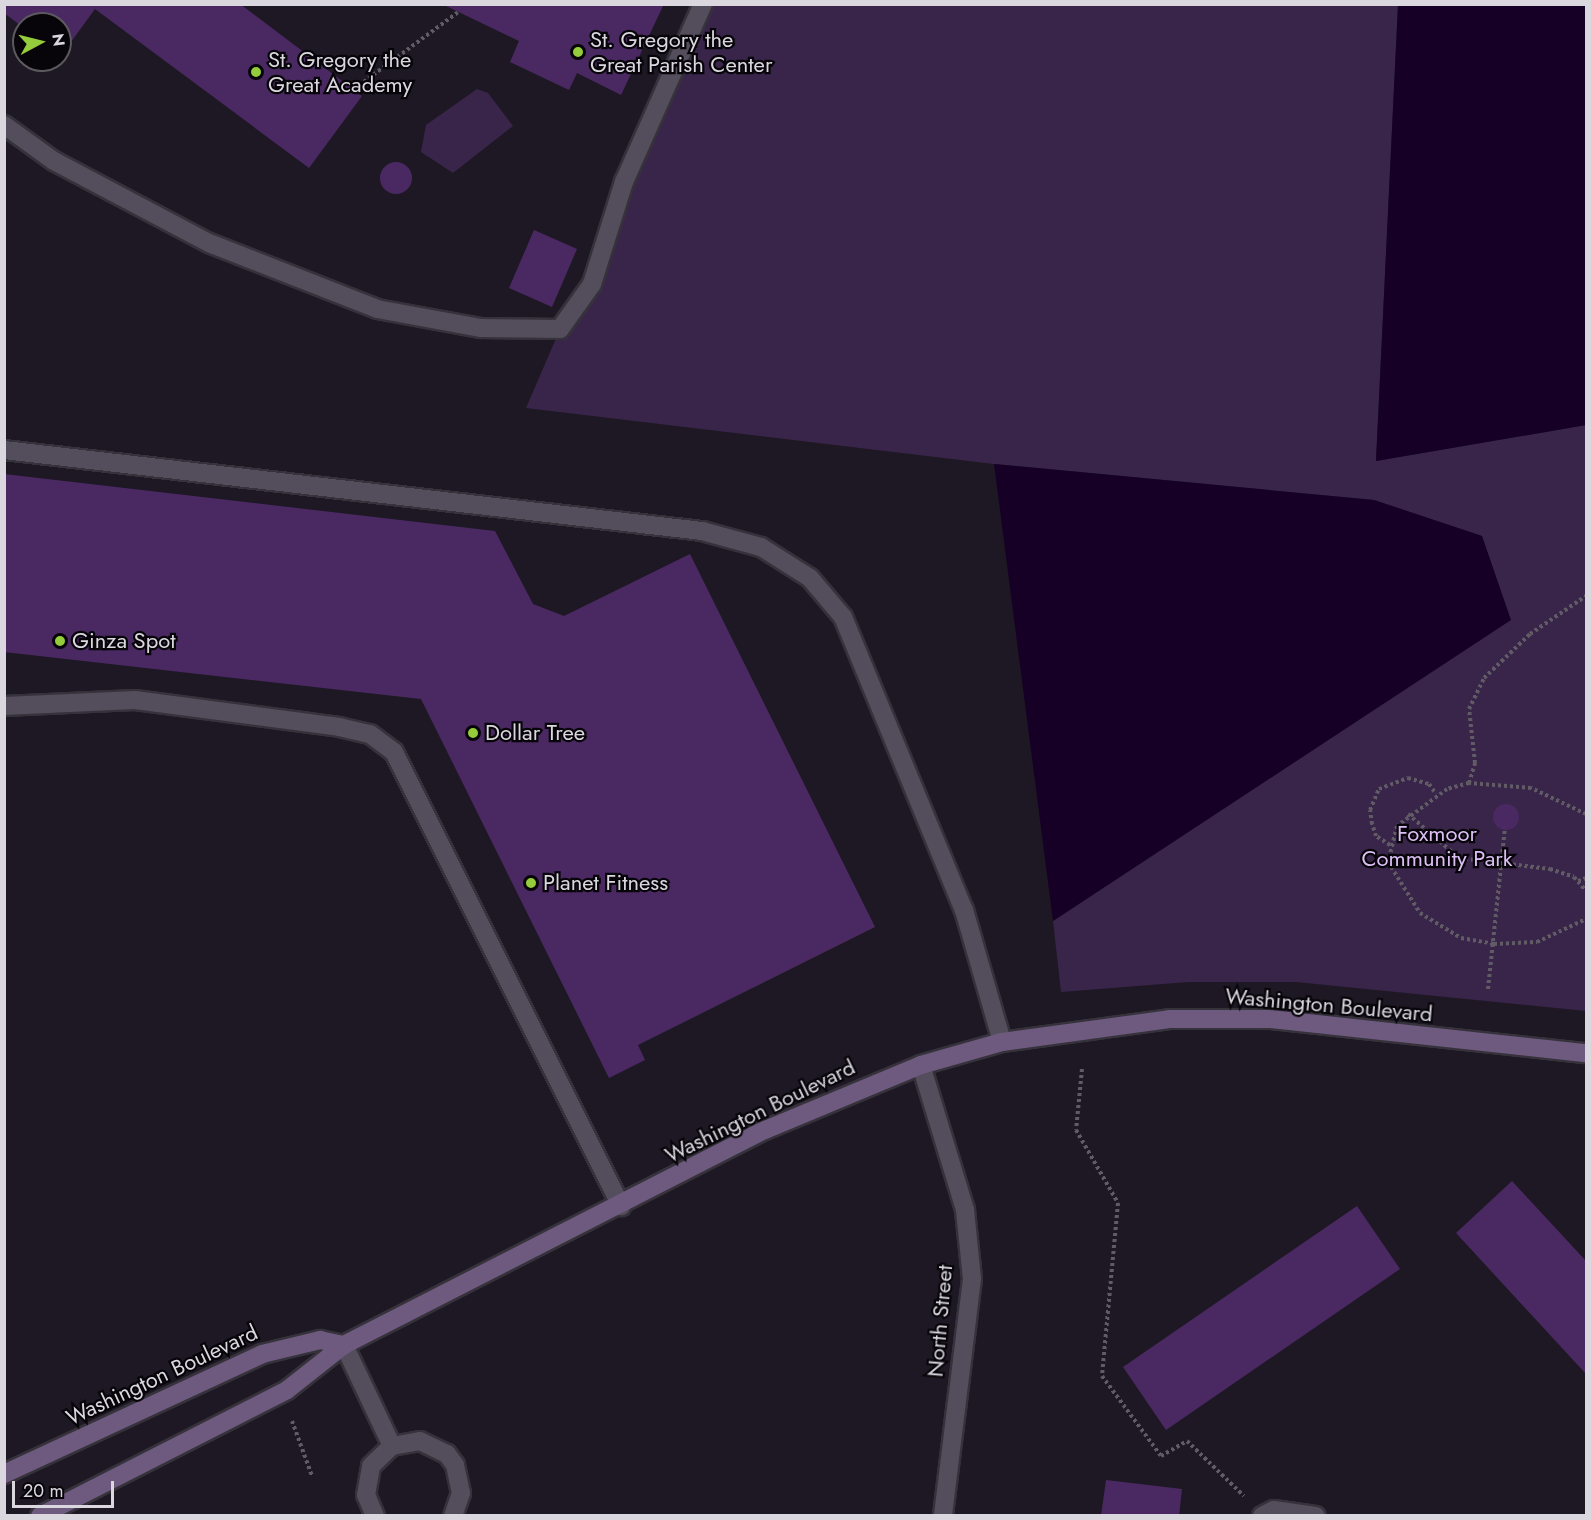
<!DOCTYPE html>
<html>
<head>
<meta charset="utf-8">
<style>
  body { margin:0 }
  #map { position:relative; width:1591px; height:1520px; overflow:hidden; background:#1e1824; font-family:Jost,sans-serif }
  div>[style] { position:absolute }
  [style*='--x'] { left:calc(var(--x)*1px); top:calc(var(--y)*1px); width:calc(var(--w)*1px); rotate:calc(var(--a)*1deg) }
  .green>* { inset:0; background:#39254a }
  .water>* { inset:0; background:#160026 }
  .building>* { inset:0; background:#4a2963 }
  .round { border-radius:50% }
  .path>* { height:4px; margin-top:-2px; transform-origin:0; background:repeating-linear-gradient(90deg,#615b66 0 3px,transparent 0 6px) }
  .roads { filter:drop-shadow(2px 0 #36323b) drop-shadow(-2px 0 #36323b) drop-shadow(0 2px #36323b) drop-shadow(0 -2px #36323b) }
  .lane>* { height:18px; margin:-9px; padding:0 9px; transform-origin:9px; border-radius:9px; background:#544d5b }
  .street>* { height:18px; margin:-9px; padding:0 9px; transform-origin:9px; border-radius:9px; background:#544d5b }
  .secondary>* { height:18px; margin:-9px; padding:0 9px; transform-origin:9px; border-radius:9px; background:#6e5a7f }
  .dots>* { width:16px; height:16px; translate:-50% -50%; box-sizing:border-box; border:3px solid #070509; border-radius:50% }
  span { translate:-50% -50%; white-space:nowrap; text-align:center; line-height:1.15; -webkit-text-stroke:4.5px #070509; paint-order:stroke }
  .poi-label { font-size:22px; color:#dbd7df }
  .left { translate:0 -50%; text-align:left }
  .park-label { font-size:22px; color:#dbbff5 }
  .street-label { font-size:22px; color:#dbd7df }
  .frame { position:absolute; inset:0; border:6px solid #dbd7df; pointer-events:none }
  .north { position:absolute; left:12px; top:12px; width:60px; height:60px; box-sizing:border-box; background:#070509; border:2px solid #5c595f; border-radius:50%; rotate:83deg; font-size:16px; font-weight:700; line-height:24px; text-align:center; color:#dbd7df }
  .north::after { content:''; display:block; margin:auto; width:21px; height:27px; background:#95cc3b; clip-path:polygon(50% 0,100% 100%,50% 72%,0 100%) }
  .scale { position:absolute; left:12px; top:1481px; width:102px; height:27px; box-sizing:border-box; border:3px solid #dbd7df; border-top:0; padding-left:8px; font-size:18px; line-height:21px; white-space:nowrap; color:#dbd7df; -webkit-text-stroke:4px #070509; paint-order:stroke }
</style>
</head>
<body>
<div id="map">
  <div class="green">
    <div style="clip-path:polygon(700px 5px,1398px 5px,1376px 461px,1586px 425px,1586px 1011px,1296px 982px,1188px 982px,1061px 992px,1053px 921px,1510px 620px,1482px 536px,1374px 500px,994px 464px,526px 408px)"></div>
    <div style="clip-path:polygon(477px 89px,488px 93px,513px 126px,453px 173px,421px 152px,426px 125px)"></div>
  </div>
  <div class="water">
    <div style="clip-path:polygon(1398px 5px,1586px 5px,1586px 425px,1376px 461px)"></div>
    <div style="clip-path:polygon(994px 464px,1374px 500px,1482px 536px,1511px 620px,1053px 921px)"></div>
  </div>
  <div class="building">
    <div style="clip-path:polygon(4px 4px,240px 4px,362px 96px,309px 168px,95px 9px,60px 57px,60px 24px,24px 28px,4px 13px)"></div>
    <div style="clip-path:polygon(442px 4px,664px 4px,621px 95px,577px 73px,569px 90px,510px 62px,519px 41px)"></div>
    <div class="round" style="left:380px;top:162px;width:32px;height:32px"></div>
    <div style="clip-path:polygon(534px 230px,577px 249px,552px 307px,509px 288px)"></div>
    <div style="clip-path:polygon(4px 474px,495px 531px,533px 604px,564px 616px,690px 554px,875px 927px,638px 1045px,645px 1060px,609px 1078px,421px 699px,4px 652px)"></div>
    <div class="round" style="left:1493px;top:804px;width:26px;height:26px"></div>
    <div style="clip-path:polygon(1512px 1181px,1586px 1261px,1586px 1374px,1456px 1233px)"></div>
    <div style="clip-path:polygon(1357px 1206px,1400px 1269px,1166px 1430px,1123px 1367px)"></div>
    <div style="clip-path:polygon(1106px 1480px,1182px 1489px,1179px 1516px,1101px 1516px)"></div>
  </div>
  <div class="path">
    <div style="--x:354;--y:89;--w:129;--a:-36.5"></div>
    <div style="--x:1469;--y:783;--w:21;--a:-73"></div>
    <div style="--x:1475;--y:763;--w:54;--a:-96.3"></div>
    <div style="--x:1469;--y:709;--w:34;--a:-64"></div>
    <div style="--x:1484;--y:678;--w:64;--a:-43.7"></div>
    <div style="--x:1530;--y:634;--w:68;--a:-34.2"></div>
    <div style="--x:1408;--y:814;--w:67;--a:40.8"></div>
    <div style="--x:1459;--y:858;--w:92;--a:6.9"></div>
    <div style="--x:1550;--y:869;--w:25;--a:18"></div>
    <div style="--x:1574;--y:877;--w:18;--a:49"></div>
    <div style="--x:1586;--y:814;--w:61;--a:-154.7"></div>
    <div style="--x:1531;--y:788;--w:62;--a:-175.4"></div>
    <div style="--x:1469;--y:783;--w:23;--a:165"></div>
    <div style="--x:1447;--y:789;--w:62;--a:143.5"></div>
    <div style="--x:1397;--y:826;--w:37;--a:104"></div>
    <div style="--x:1388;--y:862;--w:60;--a:57.9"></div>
    <div style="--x:1420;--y:913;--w:48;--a:31.4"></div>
    <div style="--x:1461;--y:938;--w:34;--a:10"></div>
    <div style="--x:1494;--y:944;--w:43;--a:-2.7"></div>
    <div style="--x:1537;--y:942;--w:54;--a:-25.1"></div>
    <div style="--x:1390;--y:845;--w:17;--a:-147"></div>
    <div style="--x:1376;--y:836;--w:13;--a:-108"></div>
    <div style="--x:1372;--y:824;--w:14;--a:-98"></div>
    <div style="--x:1370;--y:810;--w:23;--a:-67"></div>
    <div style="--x:1379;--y:789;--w:31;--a:-21"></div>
    <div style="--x:1408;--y:778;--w:22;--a:16"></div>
    <div style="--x:1429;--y:784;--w:12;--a:55"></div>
    <div style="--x:1578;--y:881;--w:9;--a:-21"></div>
    <div style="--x:1488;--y:989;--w:162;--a:-84"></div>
    <div style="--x:1082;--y:1069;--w:61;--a:95.6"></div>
    <div style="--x:1076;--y:1130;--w:84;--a:60.1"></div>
    <div style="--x:1118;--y:1203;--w:174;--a:95.3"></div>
    <div style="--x:1102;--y:1376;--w:99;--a:53.6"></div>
    <div style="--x:1161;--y:1456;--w:30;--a:-30"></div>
    <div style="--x:1187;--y:1441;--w:79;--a:44"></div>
    <div style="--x:292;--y:1421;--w:59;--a:70"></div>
  </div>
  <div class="roads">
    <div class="lane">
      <div style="--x:4;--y:125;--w:62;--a:35.8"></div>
      <div style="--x:54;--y:161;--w:175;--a:27.9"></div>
      <div style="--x:209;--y:243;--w:180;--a:21.4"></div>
      <div style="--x:377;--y:309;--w:106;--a:10.4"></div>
      <div style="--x:481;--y:328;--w:79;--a:0.7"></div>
      <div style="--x:560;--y:329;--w:55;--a:-54.6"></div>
      <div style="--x:592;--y:284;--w:107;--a:-72.6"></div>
      <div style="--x:624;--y:182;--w:195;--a:-66.1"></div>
      <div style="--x:4;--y:450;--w:703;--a:6.62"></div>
      <div style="--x:702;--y:531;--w:61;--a:15.2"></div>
      <div style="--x:761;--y:547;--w:58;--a:32.3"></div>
      <div style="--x:810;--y:578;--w:51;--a:49.8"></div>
      <div style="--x:843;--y:617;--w:317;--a:67.6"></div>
      <div style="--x:964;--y:910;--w:137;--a:73.9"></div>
      <div style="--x:4;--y:706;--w:131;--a:-2.6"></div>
      <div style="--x:135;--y:700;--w:206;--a:7.5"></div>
      <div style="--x:339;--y:727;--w:32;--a:13"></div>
      <div style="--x:370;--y:734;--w:30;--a:37"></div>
      <div style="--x:394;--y:752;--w:508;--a:63.43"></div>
      <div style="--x:344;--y:1345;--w:112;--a:64.6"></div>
      <div style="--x:375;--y:1516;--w:23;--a:-113"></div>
      <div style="--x:366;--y:1495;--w:29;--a:-80"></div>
      <div style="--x:371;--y:1466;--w:29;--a:-44"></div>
      <div style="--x:392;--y:1446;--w:28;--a:-10"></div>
      <div style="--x:420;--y:1441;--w:30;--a:26"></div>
      <div style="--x:447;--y:1454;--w:14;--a:54"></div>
      <div style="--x:455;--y:1465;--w:29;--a:78"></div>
      <div style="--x:461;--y:1493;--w:24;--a:109"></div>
    </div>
    <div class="street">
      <div style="--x:921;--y:1065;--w:152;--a:73.1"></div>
      <div style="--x:965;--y:1210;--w:69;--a:84.2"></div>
      <div style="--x:972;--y:1279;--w:239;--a:97"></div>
      <div style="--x:1262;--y:1516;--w:13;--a:-27"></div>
      <div style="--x:1274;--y:1510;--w:42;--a:8.1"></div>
    </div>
    <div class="secondary">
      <div style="--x:4;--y:1474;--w:285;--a:-24.9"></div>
      <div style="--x:262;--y:1354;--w:60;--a:-13.6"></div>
      <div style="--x:320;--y:1340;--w:25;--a:12"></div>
      <div style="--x:40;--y:1516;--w:277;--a:-27"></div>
      <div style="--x:287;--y:1390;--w:73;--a:-38.3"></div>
      <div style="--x:344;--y:1345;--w:473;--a:-27.1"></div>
      <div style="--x:765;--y:1130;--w:169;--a:-22.6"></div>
      <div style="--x:921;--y:1065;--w:84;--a:-15.9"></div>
      <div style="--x:1002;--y:1042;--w:169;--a:-7.8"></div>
      <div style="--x:1169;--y:1019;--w:102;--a:0"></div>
      <div style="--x:1271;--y:1019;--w:317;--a:6.2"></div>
    </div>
  </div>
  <div class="dots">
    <div style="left:578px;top:52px;background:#95cc3b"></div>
    <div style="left:256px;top:72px;background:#95cc3b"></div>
    <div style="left:60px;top:641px;background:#95cc3b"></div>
    <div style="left:473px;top:733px;background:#95cc3b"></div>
    <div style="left:531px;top:883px;background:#95cc3b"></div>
  </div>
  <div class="poi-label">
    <span class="left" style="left:590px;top:52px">St. Gregory the<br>Great Parish Center</span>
    <span class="left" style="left:268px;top:72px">St. Gregory the<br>Great Academy</span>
    <span class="left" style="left:72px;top:641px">Ginza Spot</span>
    <span class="left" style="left:485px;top:733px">Dollar Tree</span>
    <span class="left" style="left:543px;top:883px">Planet Fitness</span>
  </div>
  <div class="park-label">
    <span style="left:1437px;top:846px">Foxmoor<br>Community Park</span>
  </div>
  <div class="street-label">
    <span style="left:1329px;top:1005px;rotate:5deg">Washington Boulevard</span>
    <span style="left:760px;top:1111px;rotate:-26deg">Washington Boulevard</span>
    <span style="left:940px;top:1321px;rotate:-85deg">North Street</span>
    <span style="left:162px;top:1375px;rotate:-25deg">Washington Boulevard</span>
  </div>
  <div class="frame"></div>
  <div class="north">N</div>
  <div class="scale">20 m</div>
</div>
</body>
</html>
